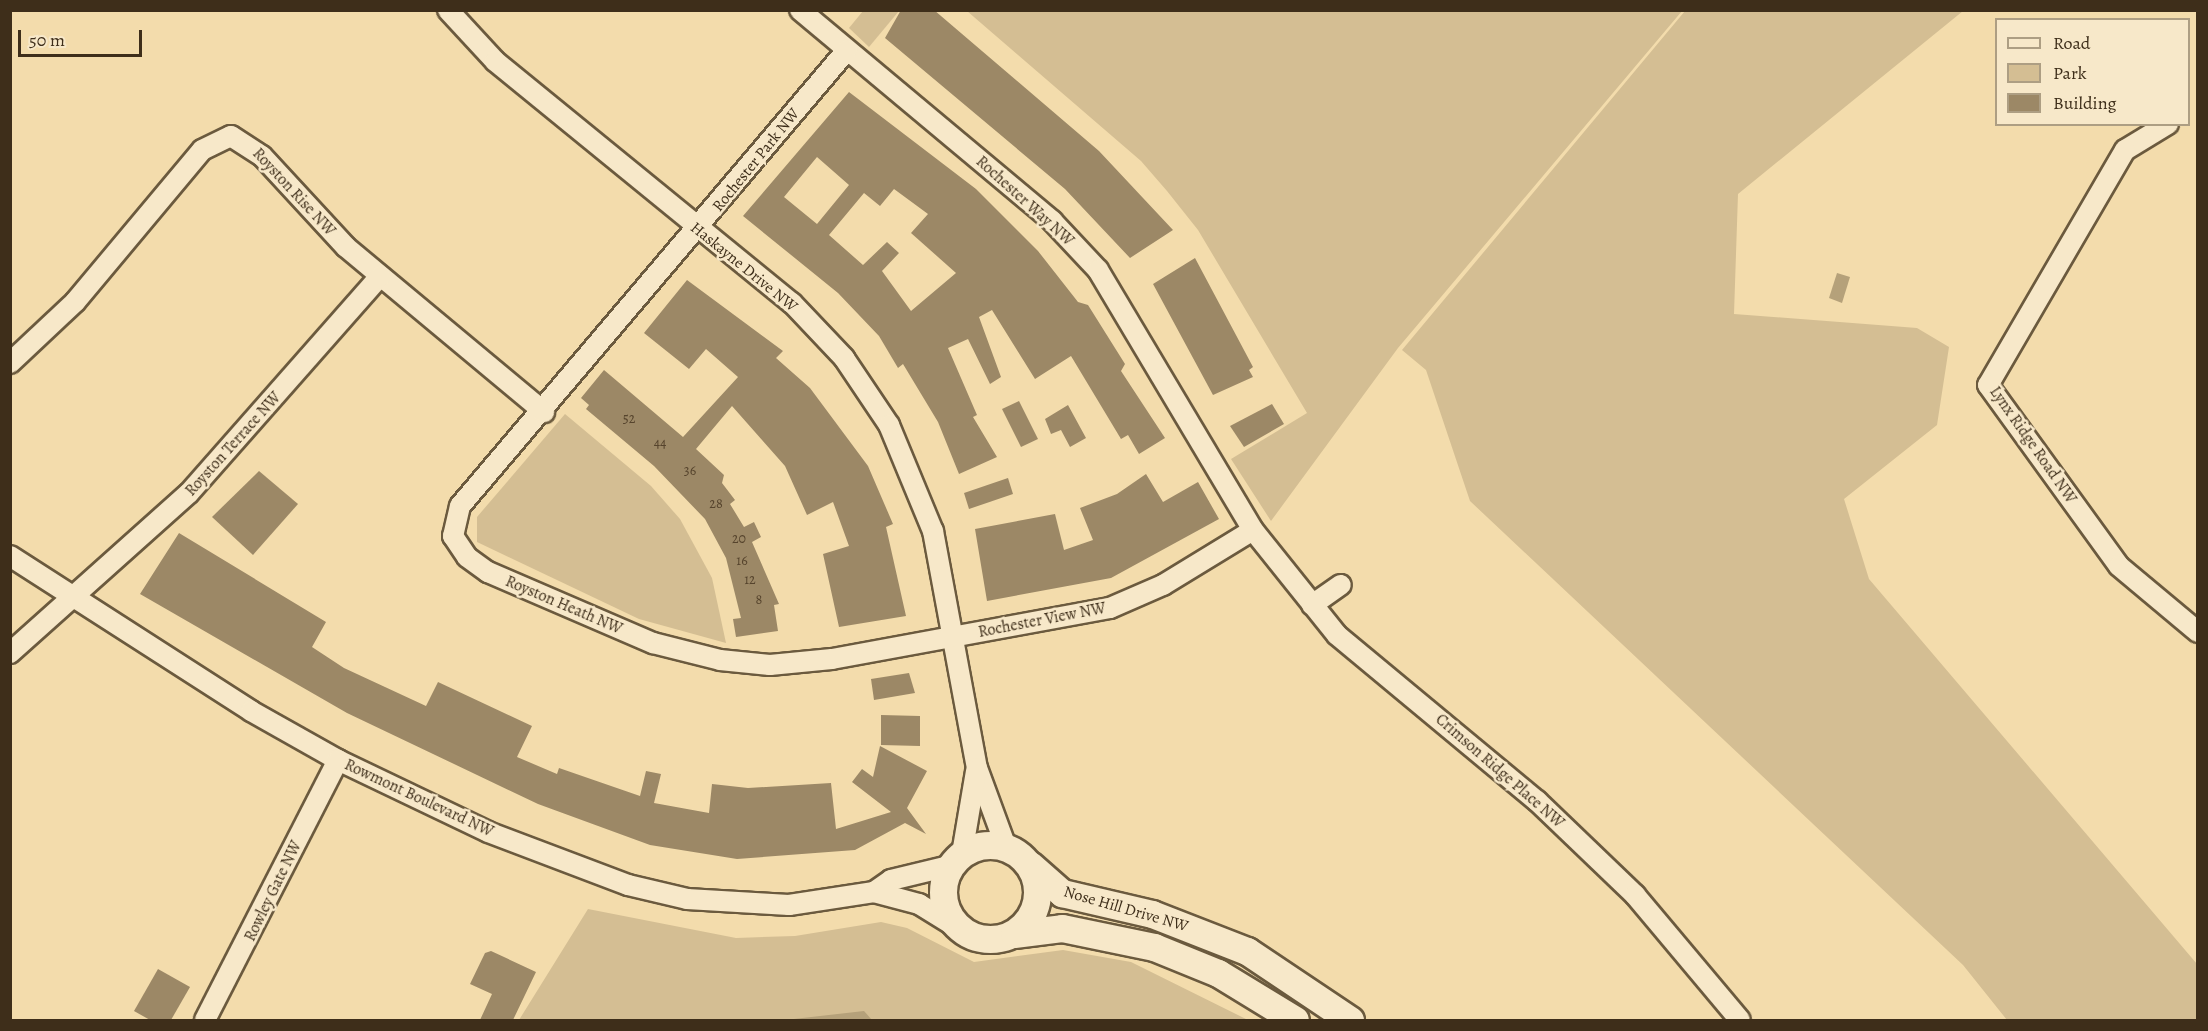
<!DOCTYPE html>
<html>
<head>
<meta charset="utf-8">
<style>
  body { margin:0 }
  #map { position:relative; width:2208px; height:1031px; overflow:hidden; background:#f3dcac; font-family:Alegreya,serif }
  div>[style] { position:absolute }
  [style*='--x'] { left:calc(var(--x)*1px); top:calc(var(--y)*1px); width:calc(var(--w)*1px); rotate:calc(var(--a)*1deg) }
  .green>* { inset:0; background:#d4be93 }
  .water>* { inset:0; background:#b5a17a }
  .building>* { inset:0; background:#9c8866 }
  .roads { filter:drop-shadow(2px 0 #6b5a3e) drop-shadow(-2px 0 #6b5a3e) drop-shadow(0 2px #6b5a3e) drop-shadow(0 -2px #6b5a3e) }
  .street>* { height:20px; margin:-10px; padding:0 10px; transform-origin:10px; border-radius:10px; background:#f7e8c9 }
  .secondary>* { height:27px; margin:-13.5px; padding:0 13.5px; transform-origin:13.5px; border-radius:13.5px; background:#f7e8c9 }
  .secondary>.ring { margin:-13.5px; padding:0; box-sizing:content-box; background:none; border:27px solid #f7e8c9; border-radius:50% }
  span { translate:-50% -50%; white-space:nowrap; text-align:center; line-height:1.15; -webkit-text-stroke:5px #f7e8c9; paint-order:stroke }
  .number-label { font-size:14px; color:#56442d }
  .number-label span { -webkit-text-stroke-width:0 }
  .street-label { font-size:16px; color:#3e2e1a }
  .frame { position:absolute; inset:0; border:12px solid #3e2e1a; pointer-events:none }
  .legend { position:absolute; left:1995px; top:18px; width:195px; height:108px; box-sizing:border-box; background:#f7e8c9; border:2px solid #ad9e83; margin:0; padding:8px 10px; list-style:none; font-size:18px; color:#3e2e1a }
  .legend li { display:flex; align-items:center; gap:12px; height:30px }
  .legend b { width:30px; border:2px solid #ad9e83 }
  .scale { position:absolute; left:18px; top:30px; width:124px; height:27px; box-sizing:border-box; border:3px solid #3e2e1a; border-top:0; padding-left:8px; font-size:18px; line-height:21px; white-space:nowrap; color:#3e2e1a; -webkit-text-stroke:4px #f7e8c9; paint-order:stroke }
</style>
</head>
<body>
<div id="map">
  <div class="green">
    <div style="clip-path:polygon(863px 11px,899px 11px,869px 47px,849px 28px)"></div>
    <div style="clip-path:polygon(967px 11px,1682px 11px,1398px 348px,1271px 521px,1231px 459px,1307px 413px,1198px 230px,1167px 191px,1141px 161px)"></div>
    <div style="clip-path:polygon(1685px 11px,1963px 11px,1738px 194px,1734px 314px,1917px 328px,1949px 347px,1937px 425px,1844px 499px,1869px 579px,2197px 964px,2197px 1020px,2007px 1020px,1963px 965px,1470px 501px,1426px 370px,1402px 350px)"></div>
    <div style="clip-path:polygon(565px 414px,651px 486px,680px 519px,712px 578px,726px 643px,639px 619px,477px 542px,477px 517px)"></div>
    <div style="clip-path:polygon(588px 909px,736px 938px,795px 936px,881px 922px,907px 928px,974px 962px,1063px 950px,1131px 962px,1248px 1020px,519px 1020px)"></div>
  </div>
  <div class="water">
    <div style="clip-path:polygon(1837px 273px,1850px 277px,1842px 303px,1829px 298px)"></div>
    <div style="clip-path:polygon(864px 1011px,872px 1020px,785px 1020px)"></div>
  </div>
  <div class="building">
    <div style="clip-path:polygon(901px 10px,934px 10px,1099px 151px,1173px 230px,1130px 258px,1065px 189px,885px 38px)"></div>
    <div style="clip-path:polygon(evenodd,849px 92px,976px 189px,1038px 251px,1078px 302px,1088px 305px,1125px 364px,1121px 371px,1165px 438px,1139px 454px,1128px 435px,1121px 439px,1071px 356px,1035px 379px,992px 310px,979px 317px,1001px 377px,990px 384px,968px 339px,948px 348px,977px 415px,973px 417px,997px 457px,959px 474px,938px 422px,903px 364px,898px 368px,879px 336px,838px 293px,743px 216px,849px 92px,817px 157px,849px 185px,817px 224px,784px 197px,817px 157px,849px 92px,894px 189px,928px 214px,911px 233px,956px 273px,911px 311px,882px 271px,899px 253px,887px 242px,863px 265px,829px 235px,864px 193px,880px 206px,894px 189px)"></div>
    <div style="clip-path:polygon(1195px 258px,1253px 367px,1249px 370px,1253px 377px,1213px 395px,1153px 284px)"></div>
    <div style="clip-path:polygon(687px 280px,783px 351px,776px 358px,810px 388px,868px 466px,893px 524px,886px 527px,906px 616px,839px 627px,823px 554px,849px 546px,833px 502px,807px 515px,785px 466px,732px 406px,696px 449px,724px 475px,722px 483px,735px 500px,730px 504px,744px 527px,754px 522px,761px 537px,752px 542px,779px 604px,774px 605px,778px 631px,736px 637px,733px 619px,741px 618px,726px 558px,705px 519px,654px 466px,586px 409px,589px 405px,581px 398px,604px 370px,683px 437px,738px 377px,706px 349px,689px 369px,644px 333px)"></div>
    <div style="clip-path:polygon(1019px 401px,1038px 439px,1021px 447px,1002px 409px)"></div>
    <div style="clip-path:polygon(1272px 404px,1284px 424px,1244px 447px,1230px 426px)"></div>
    <div style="clip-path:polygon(1068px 405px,1086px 438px,1070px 447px,1061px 430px,1051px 434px,1045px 419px)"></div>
    <div style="clip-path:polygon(259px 471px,298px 504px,253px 555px,212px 517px)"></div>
    <div style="clip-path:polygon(1146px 474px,1163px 502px,1198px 482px,1219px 519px,1111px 578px,987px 601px,975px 529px,1055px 514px,1064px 550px,1093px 540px,1080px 508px,1117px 494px)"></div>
    <div style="clip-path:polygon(1008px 478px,1013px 494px,969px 509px,964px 493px)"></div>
    <div style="clip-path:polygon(179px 533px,326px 622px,312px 647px,344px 668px,426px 706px,438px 682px,532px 726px,517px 757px,557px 774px,559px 768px,640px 796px,646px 771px,661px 774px,654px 803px,709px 813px,712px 784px,748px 788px,831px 783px,836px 829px,891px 812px,852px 782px,862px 769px,873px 777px,880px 746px,927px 771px,907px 808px,926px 834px,905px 823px,855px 850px,737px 859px,650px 845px,538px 804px,347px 713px,140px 594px)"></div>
    <div style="clip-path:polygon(909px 673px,915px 693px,874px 700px,871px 679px)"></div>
    <div style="clip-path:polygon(881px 715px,920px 716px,920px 746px,881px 745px)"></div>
    <div style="clip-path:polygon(491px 951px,536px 972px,513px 1020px,480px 1020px,492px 994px,470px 984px,485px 953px)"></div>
    <div style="clip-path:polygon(158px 969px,190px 987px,171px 1020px,150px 1020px,134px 1011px)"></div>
  </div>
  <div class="roads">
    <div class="street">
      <div style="--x:448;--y:10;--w:69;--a:47.3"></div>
      <div style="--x:495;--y:61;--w:383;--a:39.2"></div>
      <div style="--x:792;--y:303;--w:76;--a:46.6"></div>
      <div style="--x:844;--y:358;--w:81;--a:56.1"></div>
      <div style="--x:889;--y:425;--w:115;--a:67.5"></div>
      <div style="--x:933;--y:531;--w:241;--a:79.5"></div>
      <div style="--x:977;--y:768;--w:84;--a:69.8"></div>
      <div style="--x:800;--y:10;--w:329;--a:39.9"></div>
      <div style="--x:1052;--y:221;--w:67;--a:46.8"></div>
      <div style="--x:1098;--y:270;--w:303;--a:59.2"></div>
      <div style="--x:1253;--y:530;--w:134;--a:51.3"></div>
      <div style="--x:1337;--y:635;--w:260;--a:39.7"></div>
      <div style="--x:1537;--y:801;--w:136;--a:43.8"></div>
      <div style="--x:1635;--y:895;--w:163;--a:50"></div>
      <div style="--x:847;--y:50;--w:598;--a:130.32"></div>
      <div style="--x:460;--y:506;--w:31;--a:103"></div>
      <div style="--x:453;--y:536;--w:25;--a:56"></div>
      <div style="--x:467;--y:557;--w:26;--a:36"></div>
      <div style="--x:488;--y:572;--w:180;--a:23.3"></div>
      <div style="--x:653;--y:643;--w:69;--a:14.2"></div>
      <div style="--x:720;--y:660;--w:50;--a:5.7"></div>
      <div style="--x:770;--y:665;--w:62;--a:-5.5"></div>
      <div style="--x:832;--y:659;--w:283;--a:-10.4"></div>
      <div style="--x:1110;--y:608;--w:58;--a:-23.5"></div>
      <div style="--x:1163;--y:585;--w:105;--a:-31.4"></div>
      <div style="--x:2168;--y:124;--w:50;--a:148.8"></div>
      <div style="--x:2125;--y:150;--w:272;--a:120.2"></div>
      <div style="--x:1988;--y:385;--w:223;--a:54.1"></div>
      <div style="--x:2119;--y:566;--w:103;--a:39.9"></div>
      <div style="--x:10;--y:363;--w:89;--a:-43.2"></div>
      <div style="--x:75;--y:302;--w:198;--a:-50.1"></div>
      <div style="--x:202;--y:150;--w:32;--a:-26"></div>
      <div style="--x:231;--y:136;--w:37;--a:33"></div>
      <div style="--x:262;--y:156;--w:124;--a:47.3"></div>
      <div style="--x:346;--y:247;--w:258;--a:39.8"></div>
      <div style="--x:10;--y:556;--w:287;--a:32.7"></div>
      <div style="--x:251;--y:711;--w:100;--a:29.4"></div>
      <div style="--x:338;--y:760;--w:166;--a:25.6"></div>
      <div style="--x:488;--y:832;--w:150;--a:20.7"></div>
      <div style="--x:628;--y:885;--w:61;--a:13.3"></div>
      <div style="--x:687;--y:899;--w:102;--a:3.4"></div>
      <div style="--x:789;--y:905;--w:86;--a:-8.7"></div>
      <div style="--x:874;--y:892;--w:21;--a:-35"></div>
      <div style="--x:891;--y:880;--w:64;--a:-13.6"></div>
      <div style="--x:1312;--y:605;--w:35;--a:-35"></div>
      <div style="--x:10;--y:653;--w:240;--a:-41.8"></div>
      <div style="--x:189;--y:493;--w:289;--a:-48.6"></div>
      <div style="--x:962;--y:854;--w:84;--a:-80.4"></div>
      <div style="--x:874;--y:892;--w:47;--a:14.9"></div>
      <div style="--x:919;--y:904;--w:49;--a:31.8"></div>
      <div style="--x:205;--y:1020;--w:292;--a:-62.9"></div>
    </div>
    <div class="secondary">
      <div class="ring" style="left:943px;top:845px;width:67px;height:67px"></div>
      <div style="--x:1030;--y:865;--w:43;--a:41.2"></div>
      <div style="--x:1062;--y:893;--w:92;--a:13.1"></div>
      <div style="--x:1152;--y:914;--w:102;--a:21.3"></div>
      <div style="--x:1247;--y:951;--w:124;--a:33.8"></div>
      <div style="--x:1014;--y:934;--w:48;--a:-7.1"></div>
      <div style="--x:1062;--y:928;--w:94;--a:11.7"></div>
      <div style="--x:1154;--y:947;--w:69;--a:22.1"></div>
      <div style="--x:1218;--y:973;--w:90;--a:31.4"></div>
    </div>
  </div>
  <div class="number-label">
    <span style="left:629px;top:419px">52</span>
    <span style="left:660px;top:443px">44</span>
    <span style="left:690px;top:471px">36</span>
    <span style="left:716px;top:504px">28</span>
    <span style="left:739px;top:539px">20</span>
    <span style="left:742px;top:561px">16</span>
    <span style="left:750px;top:580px">12</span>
    <span style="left:759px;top:600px">8</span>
  </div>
  <div class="street-label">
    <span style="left:756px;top:160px;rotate:-51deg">Rochester Park NW</span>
    <span style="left:294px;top:192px;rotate:47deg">Royston Rise NW</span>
    <span style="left:1025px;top:201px;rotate:42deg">Rochester Way NW</span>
    <span style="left:744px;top:267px;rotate:39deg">Haskayne Drive NW</span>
    <span style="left:233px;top:444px;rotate:-48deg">Royston Terrace NW</span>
    <span style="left:2033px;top:445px;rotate:55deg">Lynx Ridge Road NW</span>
    <span style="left:564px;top:605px;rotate:23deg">Royston Heath NW</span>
    <span style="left:1042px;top:620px;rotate:-11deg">Rochester View NW</span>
    <span style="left:1500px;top:771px;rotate:41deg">Crimson Ridge Place NW</span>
    <span style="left:419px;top:798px;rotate:25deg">Rowmont Boulevard NW</span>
    <span style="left:273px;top:891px;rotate:-64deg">Rowley Gate NW</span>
    <span style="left:1126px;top:909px;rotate:16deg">Nose Hill Drive NW</span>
  </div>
  <div class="frame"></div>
  <ul class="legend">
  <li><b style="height:8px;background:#f7e8c9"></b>Road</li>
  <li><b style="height:16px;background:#d4be93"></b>Park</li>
  <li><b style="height:16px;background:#9c8866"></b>Building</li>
  </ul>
  <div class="scale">50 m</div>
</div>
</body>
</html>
